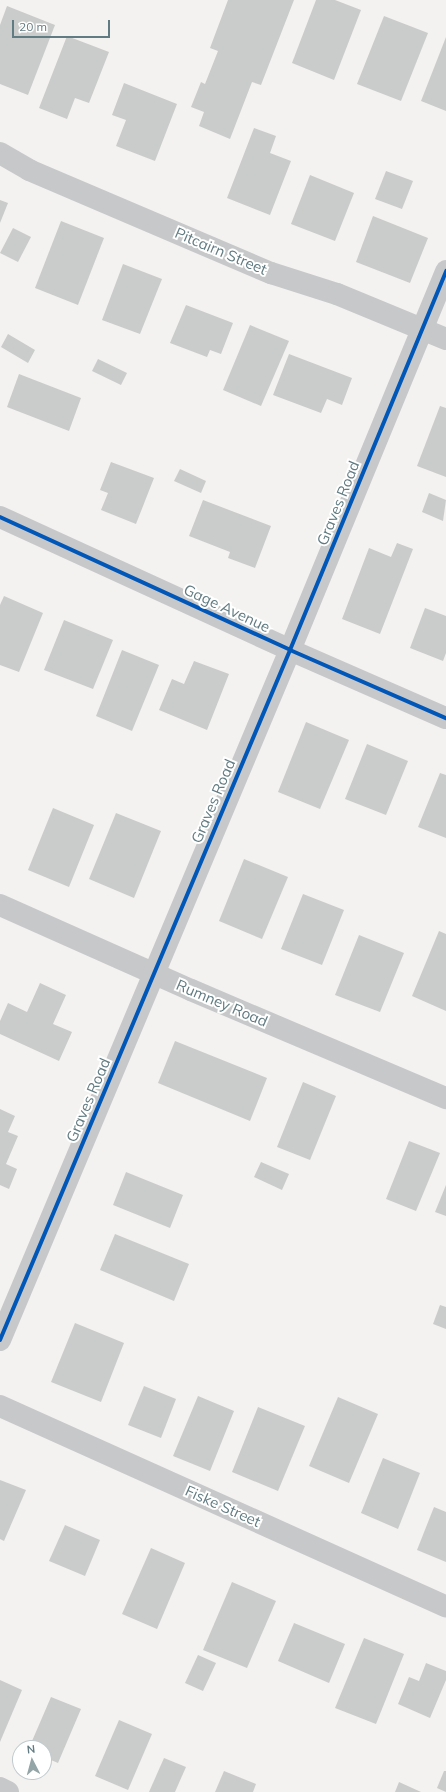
<!DOCTYPE html>
<html>
<head>
<meta charset="utf-8">
<style>
  body { margin:0 }
  #map { position:relative; width:446px; height:1792px; overflow:hidden; background:#f3f2f0; font-family:Mulish,sans-serif }
  div>[style] { position:absolute }
  [style*='--x'] { left:calc(var(--x)*1px); top:calc(var(--y)*1px); width:calc(var(--w)*1px); rotate:calc(var(--a)*1deg) }
  .building>* { inset:0; background:#cacccb }
  .minor>* { height:22px; margin:-11px; padding:0 11px; transform-origin:11px; border-radius:11px; background:#c7c8c9 }
  .cycleway>* { height:4px; margin:-2px; padding:0 2px; transform-origin:2px; border-radius:2px; background:#0057b8 }
  span { translate:-50% -50%; white-space:nowrap; text-align:center; line-height:1.15; -webkit-text-stroke:4px #fff; paint-order:stroke }
  .street-label { font-size:15px; color:#617b82 }
  .north { position:absolute; left:12px; top:1740px; width:40px; height:40px; box-sizing:border-box; background:#fff; border:1px solid #c0cacd; border-radius:50%; rotate:354deg; font-size:11px; font-weight:700; line-height:16px; text-align:center; color:#617b82 }
  .north::after { content:''; display:block; margin:auto; width:14px; height:18px; background:#94a5a8; clip-path:polygon(50% 0,100% 100%,50% 72%,0 100%) }
  .scale { position:absolute; left:12px; top:20px; width:98px; height:18px; box-sizing:border-box; border:2px solid #617b82; border-top:0; padding-left:5px; font-size:12px; line-height:14px; white-space:nowrap; color:#617b82; -webkit-text-stroke:3px #fff; paint-order:stroke }
</style>
</head>
<body>
<div id="map">
  <div class="building">
    <div style="clip-path:polygon(228px 0,294px 0,261px 85px,252px 82px,230px 139px,199px 126px,204px 112px,191px 107px,201px 82px,205px 84px,218px 51px,210px 48px)"></div>
    <div style="clip-path:polygon(316px 0,335px 0,361px 10px,334px 80px,292px 63px)"></div>
    <div style="clip-path:polygon(7px 6px,55px 25px,28px 95px,0 84px,0 25px)"></div>
    <div style="clip-path:polygon(384px 16px,428px 33px,401px 101px,357px 84px)"></div>
    <div style="clip-path:polygon(67px 36px,109px 52px,89px 103px,75px 98px,67px 119px,39px 108px)"></div>
    <div style="clip-path:polygon(446px 37px,446px 111px,421px 101px)"></div>
    <div style="clip-path:polygon(124px 83px,177px 104px,155px 161px,116px 146px,126px 120px,112px 115px)"></div>
    <div style="clip-path:polygon(254px 128px,276px 136px,270px 153px,291px 161px,270px 215px,227px 198px)"></div>
    <div style="clip-path:polygon(386px 171px,413px 181px,402px 209px,375px 199px)"></div>
    <div style="clip-path:polygon(310px 175px,354px 193px,335px 241px,291px 224px)"></div>
    <div style="clip-path:polygon(0 200px,8px 203px,0 223px)"></div>
    <div style="clip-path:polygon(373px 216px,428px 238px,410px 283px,356px 262px)"></div>
    <div style="clip-path:polygon(61px 221px,104px 238px,78px 305px,35px 288px)"></div>
    <div style="clip-path:polygon(13px 228px,31px 237px,18px 262px,0 253px)"></div>
    <div style="clip-path:polygon(123px 264px,162px 279px,140px 334px,102px 320px)"></div>
    <div style="clip-path:polygon(186px 305px,233px 323px,221px 354px,210px 350px,207px 357px,170px 343px)"></div>
    <div style="clip-path:polygon(250px 325px,289px 341px,261px 406px,223px 390px)"></div>
    <div style="clip-path:polygon(8px 334px,35px 350px,28px 363px,1px 347px)"></div>
    <div style="clip-path:polygon(289px 354px,352px 378px,342px 405px,327px 399px,321px 413px,273px 395px)"></div>
    <div style="clip-path:polygon(98px 359px,127px 373px,121px 385px,92px 371px)"></div>
    <div style="clip-path:polygon(19px 374px,81px 398px,69px 431px,7px 407px)"></div>
    <div style="clip-path:polygon(440px 406px,446px 408px,446px 477px,417px 466px)"></div>
    <div style="clip-path:polygon(111px 462px,154px 478px,136px 524px,101px 510px,108px 493px,100px 490px)"></div>
    <div style="clip-path:polygon(180px 469px,206px 481px,201px 493px,174px 481px)"></div>
    <div style="clip-path:polygon(429px 493px,446px 500px,443px 521px,422px 512px)"></div>
    <div style="clip-path:polygon(203px 500px,271px 526px,255px 568px,228px 558px,230px 552px,189px 536px)"></div>
    <div style="clip-path:polygon(397px 543px,413px 549px,380px 634px,342px 619px,369px 548px,391px 557px)"></div>
    <div style="clip-path:polygon(4px 596px,43px 613px,19px 672px,0 665px,0 605px)"></div>
    <div style="clip-path:polygon(425px 608px,446px 616px,446px 653px,443px 661px,410px 648px)"></div>
    <div style="clip-path:polygon(64px 620px,113px 640px,93px 689px,44px 670px)"></div>
    <div style="clip-path:polygon(122px 650px,159px 665px,132px 731px,96px 716px)"></div>
    <div style="clip-path:polygon(194px 661px,229px 674px,207px 730px,159px 710px,172px 679px,184px 684px)"></div>
    <div style="clip-path:polygon(306px 722px,349px 740px,320px 809px,278px 792px)"></div>
    <div style="clip-path:polygon(367px 744px,408px 761px,386px 815px,345px 799px)"></div>
    <div style="clip-path:polygon(440px 773px,446px 775px,446px 838px,418px 827px)"></div>
    <div style="clip-path:polygon(53px 808px,94px 825px,69px 887px,28px 870px)"></div>
    <div style="clip-path:polygon(116px 813px,161px 831px,134px 898px,89px 879px)"></div>
    <div style="clip-path:polygon(244px 859px,288px 877px,262px 939px,219px 921px)"></div>
    <div style="clip-path:polygon(303px 894px,344px 910px,322px 965px,281px 949px)"></div>
    <div style="clip-path:polygon(439px 931px,446px 934px,446px 1011px,412px 996px)"></div>
    <div style="clip-path:polygon(359px 935px,404px 953px,380px 1012px,335px 995px)"></div>
    <div style="clip-path:polygon(40px 983px,66px 995px,53px 1024px,72px 1032px,59px 1061px,0 1034px,0 1021px,8px 1003px,27px 1012px)"></div>
    <div style="clip-path:polygon(175px 1041px,267px 1078px,250px 1121px,158px 1083px)"></div>
    <div style="clip-path:polygon(303px 1082px,336px 1096px,310px 1160px,277px 1147px)"></div>
    <div style="clip-path:polygon(0 1109px,15px 1116px,8px 1132px,18px 1136px,6px 1164px,17px 1169px,9px 1189px,0 1185px)"></div>
    <div style="clip-path:polygon(409px 1141px,440px 1153px,416px 1211px,386px 1199px)"></div>
    <div style="clip-path:polygon(261px 1162px,289px 1174px,282px 1190px,254px 1177px)"></div>
    <div style="clip-path:polygon(126px 1172px,183px 1195px,170px 1228px,113px 1205px)"></div>
    <div style="clip-path:polygon(446px 1185px,446px 1216px,435px 1212px)"></div>
    <div style="clip-path:polygon(115px 1234px,189px 1264px,174px 1301px,100px 1270px)"></div>
    <div style="clip-path:polygon(440px 1305px,446px 1307px,446px 1329px,433px 1324px)"></div>
    <div style="clip-path:polygon(75px 1323px,124px 1343px,101px 1402px,51px 1382px)"></div>
    <div style="clip-path:polygon(144px 1386px,176px 1399px,161px 1438px,128px 1425px)"></div>
    <div style="clip-path:polygon(198px 1396px,234px 1411px,210px 1471px,173px 1456px)"></div>
    <div style="clip-path:polygon(338px 1397px,378px 1414px,349px 1483px,309px 1466px)"></div>
    <div style="clip-path:polygon(258px 1407px,305px 1426px,278px 1491px,232px 1472px)"></div>
    <div style="clip-path:polygon(383px 1458px,420px 1473px,398px 1529px,361px 1513px)"></div>
    <div style="clip-path:polygon(0 1480px,26px 1490px,4px 1541px,0 1539px)"></div>
    <div style="clip-path:polygon(434px 1507px,446px 1512px,446px 1562px,417px 1550px)"></div>
    <div style="clip-path:polygon(65px 1525px,100px 1540px,85px 1576px,49px 1561px)"></div>
    <div style="clip-path:polygon(151px 1548px,185px 1563px,157px 1629px,122px 1614px)"></div>
    <div style="clip-path:polygon(232px 1582px,276px 1601px,247px 1668px,203px 1650px)"></div>
    <div style="clip-path:polygon(294px 1623px,345px 1644px,329px 1683px,278px 1661px)"></div>
    <div style="clip-path:polygon(364px 1638px,404px 1654px,376px 1724px,335px 1708px)"></div>
    <div style="clip-path:polygon(198px 1655px,216px 1663px,203px 1691px,185px 1683px)"></div>
    <div style="clip-path:polygon(426px 1663px,446px 1671px,446px 1680px,430px 1718px,398px 1704px,409px 1677px,419px 1681px)"></div>
    <div style="clip-path:polygon(0 1680px,22px 1690px,0 1742px)"></div>
    <div style="clip-path:polygon(51px 1697px,81px 1709px,58px 1763px,44px 1757px,44px 1748px,29px 1748px)"></div>
    <div style="clip-path:polygon(119px 1720px,152px 1734px,128px 1790px,95px 1776px)"></div>
    <div style="clip-path:polygon(164px 1758px,186px 1767px,175px 1792px,149px 1792px)"></div>
    <div style="clip-path:polygon(224px 1771px,256px 1784px,253px 1792px,215px 1792px)"></div>
    <div style="clip-path:polygon(444px 1771px,446px 1771px,446px 1792px,437px 1788px)"></div>
    <div style="clip-path:polygon(399px 1782px,421px 1792px,395px 1792px)"></div>
  </div>
  <div class="minor">
    <div style="--x:0;--y:153;--w:34;--a:30"></div>
    <div style="--x:29;--y:170;--w:263;--a:23.1"></div>
    <div style="--x:271;--y:273;--w:69;--a:17.7"></div>
    <div style="--x:337;--y:294;--w:118;--a:22.4"></div>
    <div style="--x:0;--y:517;--w:319;--a:24.6"></div>
    <div style="--x:290;--y:650;--w:170;--a:23.6"></div>
    <div style="--x:0;--y:905;--w:209;--a:24"></div>
    <div style="--x:191;--y:990;--w:277;--a:23"></div>
    <div style="--x:0;--y:1340;--w:748;--a:-67.2"></div>
    <div style="--x:290;--y:650;--w:410;--a:-67.6"></div>
    <div style="--x:0;--y:1406;--w:489;--a:24.2"></div>
    <div style="--x:0;--y:1788;--w:9;--a:27"></div>
  </div>
  <div class="cycleway">
    <div style="--x:0;--y:517;--w:319;--a:24.6"></div>
    <div style="--x:290;--y:650;--w:170;--a:23.6"></div>
    <div style="--x:0;--y:1340;--w:748;--a:-67.2"></div>
    <div style="--x:290;--y:650;--w:410;--a:-67.6"></div>
  </div>
  <div class="street-label">
    <span style="left:221px;top:251px;rotate:23deg">Pitcairn Street</span>
    <span style="left:338px;top:503px;rotate:-68deg">Graves Road</span>
    <span style="left:227px;top:608px;rotate:25deg">Gage Avenue</span>
    <span style="left:213px;top:801px;rotate:-67deg">Graves Road</span>
    <span style="left:222px;top:1003px;rotate:23deg">Rumney Road</span>
    <span style="left:88px;top:1100px;rotate:-67deg">Graves Road</span>
    <span style="left:223px;top:1506px;rotate:24deg">Fiske Street</span>
  </div>
  <div class="north">N</div>
  <div class="scale">20 m</div>
</div>
</body>
</html>
